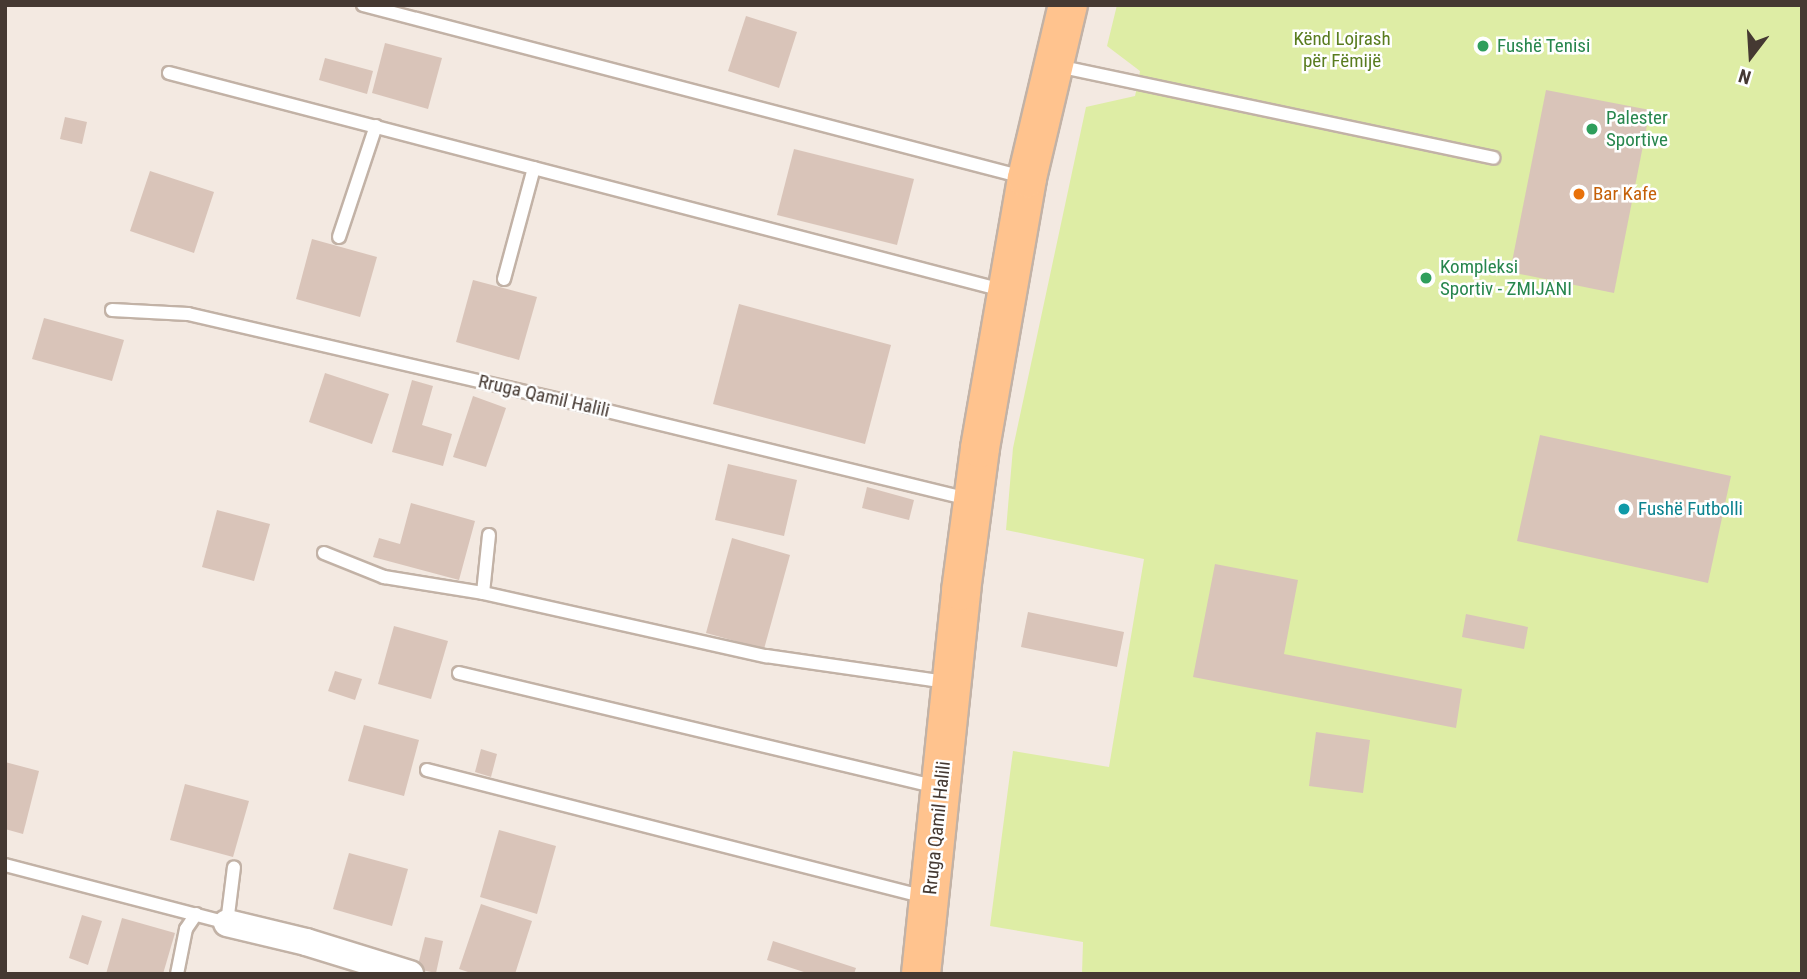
<!DOCTYPE html>
<html>
<head>
<meta charset="utf-8">
<style>
  body { margin:0 }
  #map { position:relative; width:1807px; height:979px; overflow:hidden; background:#f3e9e1; font-family:"Roboto Condensed",sans-serif }
  div>[style] { position:absolute }
  [style*='--x'] { left:calc(var(--x)*1px); top:calc(var(--y)*1px); width:calc(var(--w)*1px); rotate:calc(var(--a)*1deg) }
  .green>* { inset:0; background:#deeda5 }
  .building>* { inset:0; background:#d9c4b9 }
  .roads { filter:drop-shadow(2px 0 #c2b2a6) drop-shadow(-2px 0 #c2b2a6) drop-shadow(0 2px #c2b2a6) drop-shadow(0 -2px #c2b2a6) }
  .lane>* { height:12px; margin:-6px; padding:0 6px; transform-origin:6px; border-radius:6px; background:#fff }
  .street>* { height:26px; margin:-13px; padding:0 13px; transform-origin:13px; border-radius:13px; background:#fff }
  .primary>* { height:38px; margin:-19px; padding:0 19px; transform-origin:19px; border-radius:19px; background:#ffc38e }
  .dots>* { width:19px; height:19px; translate:-50% -50%; box-sizing:border-box; border:4px solid #fff; border-radius:50% }
  span { translate:-50% -50%; white-space:nowrap; text-align:center; line-height:1.15; -webkit-text-stroke:5px #fff; paint-order:stroke }
  .park-label { font-size:19px; color:#597c1f }
  .leisure-label { font-size:19px; color:#27864d }
  .left { translate:0 -50%; text-align:left }
  .food-label { font-size:19px; color:#c56008 }
  .street-label { font-size:19px; color:#453932 }
  .culture-label { font-size:19px; color:#0d838f }
  .frame { position:absolute; inset:0; border:7px solid #453932; pointer-events:none }
  .north { position:absolute; left:1716px; top:21px; width:70px; height:70px; -webkit-text-stroke:5px #fff; paint-order:stroke; rotate:197deg; font-size:19px; font-weight:700; line-height:28px; text-align:center; color:#453932 }
  .north::after { content:''; display:block; margin:auto; width:24px; height:32px; background:#453932; clip-path:polygon(50% 0,100% 100%,50% 72%,0 100%) }
</style>
</head>
<body>
<div id="map">
  <div class="green">
    <div style="clip-path:polygon(1117px 5px,1802px 5px,1802px 974px,1082px 974px,1083px 942px,990px 926px,1013px 751px,1109px 767px,1144px 559px,1006px 530px,1013px 448px,1086px 107px,1135px 96px,1138px 83px,1140px 71px,1107px 46px)"></div>
  </div>
  <div class="building">
    <div style="clip-path:polygon(746px 16px,797px 32px,779px 88px,728px 71px)"></div>
    <div style="clip-path:polygon(385px 43px,442px 58px,428px 109px,372px 93px)"></div>
    <div style="clip-path:polygon(325px 58px,373px 71px,367px 94px,319px 80px)"></div>
    <div style="clip-path:polygon(1546px 90px,1650px 110px,1614px 293px,1510px 272px)"></div>
    <div style="clip-path:polygon(65px 117px,87px 122px,82px 144px,60px 139px)"></div>
    <div style="clip-path:polygon(794px 149px,914px 179px,897px 245px,777px 215px)"></div>
    <div style="clip-path:polygon(150px 171px,214px 192px,194px 253px,130px 231px)"></div>
    <div style="clip-path:polygon(312px 239px,377px 257px,360px 317px,296px 299px)"></div>
    <div style="clip-path:polygon(473px 280px,537px 297px,519px 360px,456px 342px)"></div>
    <div style="clip-path:polygon(739px 304px,891px 345px,865px 444px,713px 404px)"></div>
    <div style="clip-path:polygon(44px 318px,124px 340px,112px 381px,32px 359px)"></div>
    <div style="clip-path:polygon(325px 373px,389px 394px,372px 444px,309px 422px)"></div>
    <div style="clip-path:polygon(412px 380px,433px 386px,422px 425px,452px 434px,443px 466px,392px 452px)"></div>
    <div style="clip-path:polygon(473px 396px,506px 408px,486px 467px,453px 457px)"></div>
    <div style="clip-path:polygon(1540px 435px,1731px 476px,1708px 583px,1517px 541px)"></div>
    <div style="clip-path:polygon(728px 464px,797px 480px,784px 536px,715px 520px)"></div>
    <div style="clip-path:polygon(867px 487px,914px 500px,909px 520px,862px 508px)"></div>
    <div style="clip-path:polygon(411px 503px,475px 521px,459px 580px,373px 557px,379px 538px,400px 544px)"></div>
    <div style="clip-path:polygon(217px 510px,270px 524px,254px 581px,202px 567px)"></div>
    <div style="clip-path:polygon(732px 538px,790px 555px,764px 649px,706px 633px)"></div>
    <div style="clip-path:polygon(1215px 564px,1298px 580px,1284px 654px,1462px 689px,1456px 728px,1193px 677px)"></div>
    <div style="clip-path:polygon(1028px 612px,1124px 632px,1117px 667px,1021px 647px)"></div>
    <div style="clip-path:polygon(1466px 614px,1528px 627px,1524px 649px,1462px 637px)"></div>
    <div style="clip-path:polygon(394px 626px,448px 641px,431px 699px,378px 684px)"></div>
    <div style="clip-path:polygon(335px 671px,362px 679px,355px 700px,328px 691px)"></div>
    <div style="clip-path:polygon(364px 725px,419px 740px,404px 796px,348px 781px)"></div>
    <div style="clip-path:polygon(1316px 732px,1370px 740px,1363px 793px,1309px 786px)"></div>
    <div style="clip-path:polygon(481px 749px,497px 754px,491px 777px,475px 772px)"></div>
    <div style="clip-path:polygon(5px 762px,39px 771px,23px 834px,5px 829px)"></div>
    <div style="clip-path:polygon(185px 784px,249px 801px,233px 857px,170px 840px)"></div>
    <div style="clip-path:polygon(499px 830px,556px 846px,537px 914px,480px 897px)"></div>
    <div style="clip-path:polygon(349px 853px,408px 869px,392px 926px,333px 909px)"></div>
    <div style="clip-path:polygon(481px 904px,532px 921px,515px 974px,474px 974px,459px 969px)"></div>
    <div style="clip-path:polygon(82px 915px,102px 921px,88px 965px,69px 958px)"></div>
    <div style="clip-path:polygon(122px 918px,175px 933px,163px 974px,106px 974px)"></div>
    <div style="clip-path:polygon(425px 937px,443px 941px,436px 973px,417px 969px)"></div>
    <div style="clip-path:polygon(773px 941px,856px 968px,854px 974px,810px 974px,767px 960px)"></div>
  </div>
  <div class="roads">
    <div class="lane">
      <div style="--x:363;--y:5;--w:682;--a:14.61"></div>
      <div style="--x:1058;--y:66;--w:445;--a:11.9"></div>
      <div style="--x:169;--y:73;--w:861;--a:14.6"></div>
      <div style="--x:339;--y:237;--w:117;--a:-71.6"></div>
      <div style="--x:504;--y:279;--w:115;--a:-74.9"></div>
      <div style="--x:112;--y:310;--w:76;--a:3"></div>
      <div style="--x:188;--y:314;--w:409;--a:13"></div>
      <div style="--x:587;--y:406;--w:392;--a:13.7"></div>
      <div style="--x:489;--y:535;--w:58;--a:95.9"></div>
      <div style="--x:483;--y:593;--w:290;--a:12.6"></div>
      <div style="--x:766;--y:656;--w:183;--a:8.2"></div>
      <div style="--x:324;--y:553;--w:65;--a:21.8"></div>
      <div style="--x:384;--y:577;--w:100;--a:9.2"></div>
      <div style="--x:459;--y:673;--w:489;--a:13.4"></div>
      <div style="--x:427;--y:770;--w:514;--a:14.31"></div>
      <div style="--x:5;--y:865;--w:229;--a:14.6"></div>
      <div style="--x:227;--y:923;--w:56;--a:-82.9"></div>
      <div style="--x:177;--y:974;--w:46;--a:-78.7"></div>
      <div style="--x:186;--y:929;--w:18;--a:-56"></div>
    </div>
    <div class="street">
      <div style="--x:227;--y:923;--w:81;--a:13.5"></div>
      <div style="--x:306;--y:942;--w:109;--a:17.1"></div>
    </div>
    <div class="primary">
      <div style="--x:921;--y:974;--w:385;--a:-84"></div>
      <div style="--x:961;--y:591;--w:144;--a:-82.4"></div>
      <div style="--x:980;--y:448;--w:274;--a:-80.1"></div>
      <div style="--x:1027;--y:178;--w:178;--a:-76.7"></div>
    </div>
  </div>
  <div class="dots">
    <div style="left:1483px;top:46px;background:#2e9e5b"></div>
    <div style="left:1592px;top:129px;background:#2e9e5b"></div>
    <div style="left:1579px;top:194px;background:#e8710a"></div>
    <div style="left:1426px;top:278px;background:#2e9e5b"></div>
    <div style="left:1624px;top:509px;background:#0f9aa8"></div>
  </div>
  <div class="park-label">
    <span style="left:1342px;top:50px">Kënd Lojrash<br>për Fëmijë</span>
  </div>
  <div class="leisure-label">
    <span class="left" style="left:1497px;top:46px">Fushë Tenisi</span>
    <span class="left" style="left:1606px;top:129px">Palester<br>Sportive</span>
    <span class="left" style="left:1440px;top:278px">Kompleksi<br>Sportiv - ZMIJANI</span>
  </div>
  <div class="food-label">
    <span class="left" style="left:1593px;top:194px">Bar Kafe</span>
  </div>
  <div class="street-label">
    <span style="left:544px;top:396px;rotate:13deg">Rruga Qamil Halili</span>
    <span style="left:937px;top:828px;rotate:-84deg">Rruga Qamil Halili</span>
  </div>
  <div class="culture-label">
    <span class="left" style="left:1638px;top:509px">Fushë Futbolli</span>
  </div>
  <div class="frame"></div>
  <div class="north">N</div>
</div>
</body>
</html>
